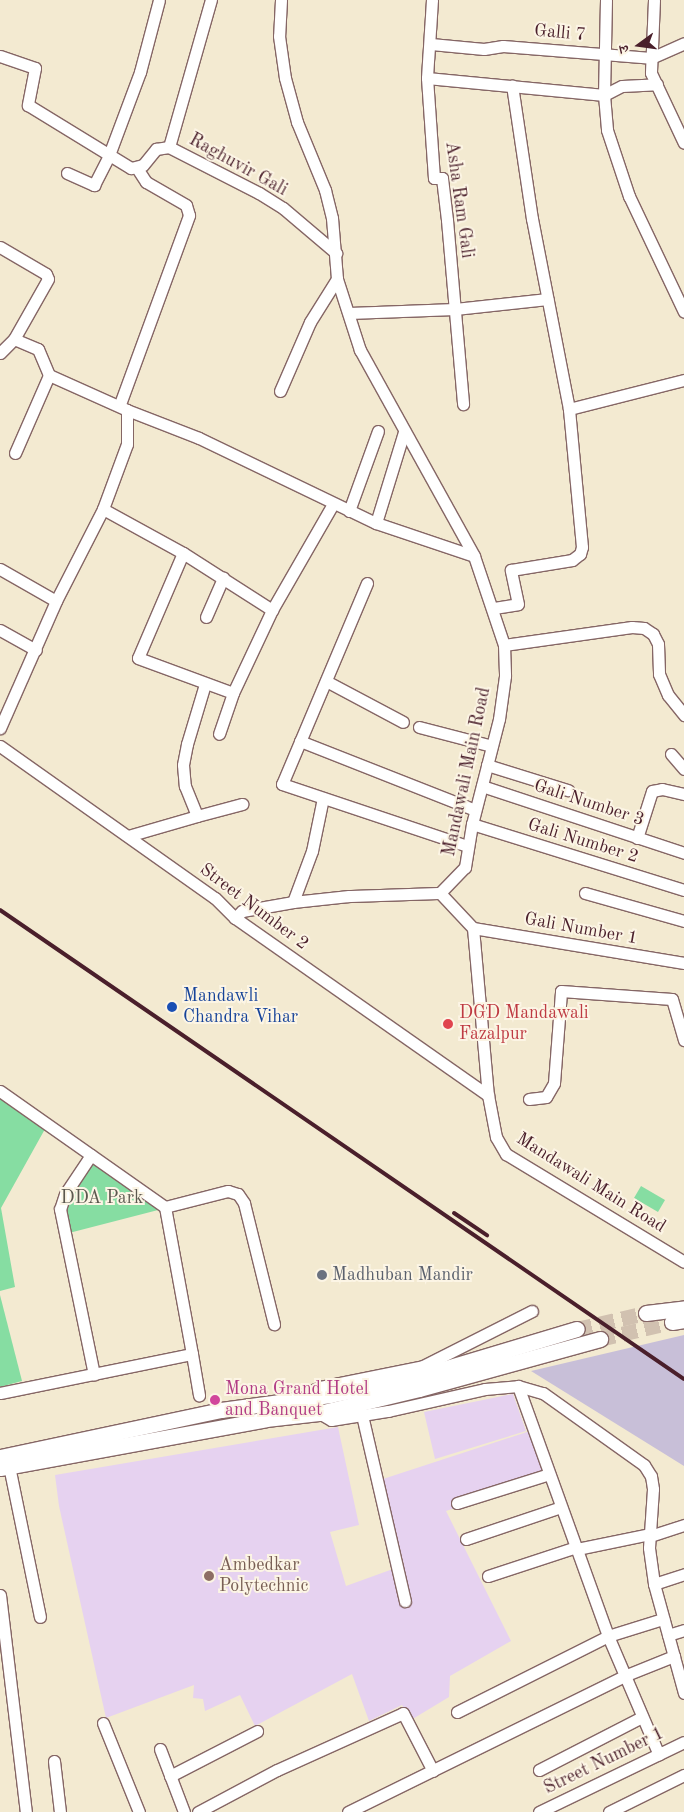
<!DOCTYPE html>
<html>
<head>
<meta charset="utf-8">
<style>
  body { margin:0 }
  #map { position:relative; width:684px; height:1812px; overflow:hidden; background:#f3ead1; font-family:"Old Standard TT","Noto Serif Devanagari",serif }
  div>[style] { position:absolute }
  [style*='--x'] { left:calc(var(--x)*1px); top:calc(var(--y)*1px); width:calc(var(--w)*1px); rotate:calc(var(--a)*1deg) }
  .built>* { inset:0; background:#e6d2f0 }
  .industrial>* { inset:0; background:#c8bfd8 }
  .green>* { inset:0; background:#86dda2 }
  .major-tunnel>* { height:15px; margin-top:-7.5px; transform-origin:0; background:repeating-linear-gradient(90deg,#d1c1b0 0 15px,transparent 0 23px) }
  .roads { filter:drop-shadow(1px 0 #856665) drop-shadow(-1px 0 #856665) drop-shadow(0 1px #856665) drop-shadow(0 -1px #856665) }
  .minor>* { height:11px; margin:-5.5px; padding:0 5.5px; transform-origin:5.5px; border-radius:5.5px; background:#fff }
  .major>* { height:15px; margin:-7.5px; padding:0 7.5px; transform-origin:7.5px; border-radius:7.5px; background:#fff }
  .rail>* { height:4px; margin:-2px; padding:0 2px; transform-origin:2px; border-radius:2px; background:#4a1f2b }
  .dots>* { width:14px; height:14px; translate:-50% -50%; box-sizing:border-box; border:2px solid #fcf5e5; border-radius:50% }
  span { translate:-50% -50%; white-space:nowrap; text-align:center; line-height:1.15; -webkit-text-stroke:4px #fcf5e5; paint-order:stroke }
  .street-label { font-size:18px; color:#4a1f2b }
  .transit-label { font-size:18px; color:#164399 }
  .left { translate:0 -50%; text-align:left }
  .health-label { font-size:18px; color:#be3a42 }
  .park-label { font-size:18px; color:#5c584f }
  .worship-label { font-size:18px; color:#5b616d }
  .hotel-label { font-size:18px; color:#b23c85 }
  .education-label { font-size:18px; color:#785e54 }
  .north { position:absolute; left:614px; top:20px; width:50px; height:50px; -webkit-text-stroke:4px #fcf5e5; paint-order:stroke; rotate:256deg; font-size:14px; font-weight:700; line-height:20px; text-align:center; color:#4a1f2b }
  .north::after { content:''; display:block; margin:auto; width:18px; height:22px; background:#4a1f2b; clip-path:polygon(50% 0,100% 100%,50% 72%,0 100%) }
</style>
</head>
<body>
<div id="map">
  <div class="built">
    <div style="clip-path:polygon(513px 1394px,526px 1431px,435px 1459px,424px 1412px)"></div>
    <div style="clip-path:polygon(338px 1427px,359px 1525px,330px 1532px,346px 1586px,404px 1565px,383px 1479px,539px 1428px,554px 1475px,446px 1511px,511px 1641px,450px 1676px,449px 1697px,411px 1720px,402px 1705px,369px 1721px,352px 1674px,255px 1726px,240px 1695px,205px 1711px,203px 1699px,193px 1698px,194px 1685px,106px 1718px,59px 1506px,55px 1475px)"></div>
  </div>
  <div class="industrial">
    <div style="clip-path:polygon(684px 1335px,684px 1466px,531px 1371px)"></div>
  </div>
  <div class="green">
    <div style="clip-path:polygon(0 1096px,45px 1129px,1px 1208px,15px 1287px,0 1291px)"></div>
    <div style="clip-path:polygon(93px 1161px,162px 1209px,69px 1233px,64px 1210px)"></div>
    <div style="clip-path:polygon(641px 1186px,665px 1200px,658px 1212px,634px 1198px)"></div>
    <div style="clip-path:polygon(0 1295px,22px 1381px,0 1387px)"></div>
  </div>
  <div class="major-tunnel">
    <div style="--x:577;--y:1329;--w:71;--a:-13.1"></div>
    <div style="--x:600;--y:1339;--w:74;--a:-13.3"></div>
  </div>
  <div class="roads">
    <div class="minor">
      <div style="--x:281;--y:0;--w:36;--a:93"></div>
      <div style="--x:279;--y:36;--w:42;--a:81.9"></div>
      <div style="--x:285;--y:78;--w:46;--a:74.7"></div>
      <div style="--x:297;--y:122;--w:74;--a:67.6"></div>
      <div style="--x:325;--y:190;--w:29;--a:76"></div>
      <div style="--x:332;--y:218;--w:61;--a:85.3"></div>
      <div style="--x:337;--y:279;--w:75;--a:72.1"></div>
      <div style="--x:360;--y:350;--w:235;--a:61"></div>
      <div style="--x:474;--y:556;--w:94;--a:71.4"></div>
      <div style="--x:504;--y:645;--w:31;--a:88"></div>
      <div style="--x:505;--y:676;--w:43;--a:97.9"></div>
      <div style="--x:499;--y:719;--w:108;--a:104.4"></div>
      <div style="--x:472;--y:824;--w:44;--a:99.2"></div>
      <div style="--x:465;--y:867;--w:36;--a:134"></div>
      <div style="--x:440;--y:893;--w:48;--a:46.7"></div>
      <div style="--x:473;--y:928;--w:168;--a:84.9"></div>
      <div style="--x:488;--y:1095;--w:43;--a:79.2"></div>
      <div style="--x:496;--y:1137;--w:20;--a:60"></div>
      <div style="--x:506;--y:1154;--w:208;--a:31.2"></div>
      <div style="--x:432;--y:0;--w:78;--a:93.7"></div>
      <div style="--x:427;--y:78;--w:100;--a:86"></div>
      <div style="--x:434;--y:178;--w:8;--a:0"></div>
      <div style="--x:442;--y:178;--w:42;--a:83.2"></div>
      <div style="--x:447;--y:220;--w:185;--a:85"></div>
      <div style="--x:606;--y:0;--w:95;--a:91.2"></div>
      <div style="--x:604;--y:95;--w:35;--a:85"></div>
      <div style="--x:607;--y:130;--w:70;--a:71.6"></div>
      <div style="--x:629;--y:196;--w:128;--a:64.6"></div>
      <div style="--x:654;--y:0;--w:73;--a:92.4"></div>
      <div style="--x:651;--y:73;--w:77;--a:64.8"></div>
      <div style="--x:431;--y:44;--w:53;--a:5.4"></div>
      <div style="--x:484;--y:49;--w:19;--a:-9"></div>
      <div style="--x:503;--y:46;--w:148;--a:4.6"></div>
      <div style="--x:651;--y:58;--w:36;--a:-24"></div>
      <div style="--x:0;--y:56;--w:37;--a:19"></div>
      <div style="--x:35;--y:68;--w:38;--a:101"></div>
      <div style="--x:28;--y:105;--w:121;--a:31.5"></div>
      <div style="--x:131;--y:168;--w:12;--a:-14"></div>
      <div style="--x:143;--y:165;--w:21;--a:-51"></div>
      <div style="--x:156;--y:149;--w:13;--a:-9"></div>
      <div style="--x:169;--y:147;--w:101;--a:27.1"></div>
      <div style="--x:259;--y:193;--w:28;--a:32"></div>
      <div style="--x:283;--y:208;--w:70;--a:40.3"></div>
      <div style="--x:427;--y:78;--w:178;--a:5.5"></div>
      <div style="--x:604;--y:95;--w:20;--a:-27"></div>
      <div style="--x:622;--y:86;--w:35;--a:-3"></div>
      <div style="--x:169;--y:147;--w:153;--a:-74.1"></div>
      <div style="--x:67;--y:173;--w:30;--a:24"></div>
      <div style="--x:94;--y:185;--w:34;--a:-63"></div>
      <div style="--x:109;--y:155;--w:89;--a:-69.5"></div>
      <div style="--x:140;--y:72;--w:74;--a:-75.2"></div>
      <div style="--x:0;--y:247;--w:53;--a:30.4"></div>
      <div style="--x:46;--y:274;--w:5;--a:68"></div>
      <div style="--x:48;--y:279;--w:69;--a:119.5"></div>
      <div style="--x:349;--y:313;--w:106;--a:-2.2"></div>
      <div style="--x:455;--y:309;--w:93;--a:-6.2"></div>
      <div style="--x:0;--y:353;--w:20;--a:-45"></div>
      <div style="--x:14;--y:339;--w:26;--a:23"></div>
      <div style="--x:38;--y:349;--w:28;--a:67"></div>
      <div style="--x:49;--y:375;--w:85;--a:24.2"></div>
      <div style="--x:127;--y:410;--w:34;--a:90"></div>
      <div style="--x:127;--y:444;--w:69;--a:110.3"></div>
      <div style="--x:103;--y:509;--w:103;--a:117.1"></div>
      <div style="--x:56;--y:601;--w:139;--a:113.8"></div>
      <div style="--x:280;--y:391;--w:75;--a:-66.5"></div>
      <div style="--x:310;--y:322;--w:51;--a:-57.9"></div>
      <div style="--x:120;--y:404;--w:201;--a:-69.9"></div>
      <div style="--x:189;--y:215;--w:10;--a:-107"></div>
      <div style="--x:186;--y:205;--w:46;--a:-150.1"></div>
      <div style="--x:146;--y:182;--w:17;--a:-123"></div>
      <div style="--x:569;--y:409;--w:119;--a:-14.2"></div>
      <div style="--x:127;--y:410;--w:77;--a:21.3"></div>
      <div style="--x:199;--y:438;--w:196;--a:25.7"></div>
      <div style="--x:376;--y:523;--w:103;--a:18.6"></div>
      <div style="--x:15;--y:453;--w:85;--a:-66.4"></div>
      <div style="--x:103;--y:509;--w:91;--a:28.8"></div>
      <div style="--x:183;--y:553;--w:114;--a:113.2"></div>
      <div style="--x:138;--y:658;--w:101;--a:20.2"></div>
      <div style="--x:233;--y:693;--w:43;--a:108.9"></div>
      <div style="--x:349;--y:511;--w:85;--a:-70.1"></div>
      <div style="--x:376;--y:523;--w:95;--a:-72.9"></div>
      <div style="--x:183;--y:553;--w:106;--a:32.6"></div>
      <div style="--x:0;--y:569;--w:64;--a:29.7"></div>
      <div style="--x:367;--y:583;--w:218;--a:112.9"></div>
      <div style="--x:282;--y:784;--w:195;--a:18.5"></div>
      <div style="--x:494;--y:608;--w:24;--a:-9"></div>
      <div style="--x:518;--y:604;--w:35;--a:-102"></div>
      <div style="--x:511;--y:570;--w:62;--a:-9.3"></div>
      <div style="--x:572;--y:560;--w:10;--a:-37"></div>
      <div style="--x:580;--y:554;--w:7;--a:-74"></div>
      <div style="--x:582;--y:547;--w:139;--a:-95.4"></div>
      <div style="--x:569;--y:409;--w:194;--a:-101"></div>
      <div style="--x:532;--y:219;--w:135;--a:-98.5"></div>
      <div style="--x:206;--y:617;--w:43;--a:-66.4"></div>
      <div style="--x:0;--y:630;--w:41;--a:29.1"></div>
      <div style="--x:504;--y:645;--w:129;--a:-8"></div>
      <div style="--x:632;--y:627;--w:12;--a:5"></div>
      <div style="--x:644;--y:628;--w:11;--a:34"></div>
      <div style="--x:653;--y:634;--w:11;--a:63"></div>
      <div style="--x:658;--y:644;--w:30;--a:88"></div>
      <div style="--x:659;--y:674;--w:23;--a:67"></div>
      <div style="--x:668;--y:695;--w:26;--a:51"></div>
      <div style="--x:326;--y:681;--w:87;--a:28"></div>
      <div style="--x:205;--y:684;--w:63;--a:106.7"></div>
      <div style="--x:187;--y:744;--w:21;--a:101"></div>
      <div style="--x:183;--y:765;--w:21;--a:85"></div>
      <div style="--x:185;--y:786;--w:32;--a:68"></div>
      <div style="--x:197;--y:816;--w:47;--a:-14.9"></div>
      <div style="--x:233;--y:693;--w:92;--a:-64.8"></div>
      <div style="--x:272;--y:610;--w:122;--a:-60.1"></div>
      <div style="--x:419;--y:727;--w:75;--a:14.6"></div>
      <div style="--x:300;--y:741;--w:188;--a:21.5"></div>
      <div style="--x:0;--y:746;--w:263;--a:35.3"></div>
      <div style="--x:215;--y:898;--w:28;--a:45"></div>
      <div style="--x:235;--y:918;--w:309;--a:35"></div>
      <div style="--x:671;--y:754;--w:20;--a:49"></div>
      <div style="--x:487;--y:765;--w:85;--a:17.2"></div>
      <div style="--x:482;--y:786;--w:213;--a:18.3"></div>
      <div style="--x:472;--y:824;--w:222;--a:17.3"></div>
      <div style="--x:128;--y:836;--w:72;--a:-16.2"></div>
      <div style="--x:637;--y:838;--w:49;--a:-72.3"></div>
      <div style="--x:652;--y:791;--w:10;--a:-11"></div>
      <div style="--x:662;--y:789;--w:23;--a:13"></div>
      <div style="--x:585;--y:893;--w:103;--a:15.8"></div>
      <div style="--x:293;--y:902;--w:54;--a:-69.6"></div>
      <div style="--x:312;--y:851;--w:54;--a:-78.3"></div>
      <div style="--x:235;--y:918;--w:10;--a:-45"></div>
      <div style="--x:242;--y:911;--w:52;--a:-10"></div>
      <div style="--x:293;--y:902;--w:56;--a:-6.1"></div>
      <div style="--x:349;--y:896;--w:91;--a:-1.9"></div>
      <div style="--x:473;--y:928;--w:214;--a:9.4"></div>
      <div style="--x:0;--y:1091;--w:202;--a:35.1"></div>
      <div style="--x:529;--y:1099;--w:17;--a:-7"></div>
      <div style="--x:546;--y:1097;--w:16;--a:-60"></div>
      <div style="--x:554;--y:1083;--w:92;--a:-85.6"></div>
      <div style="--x:561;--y:991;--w:111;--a:4.1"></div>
      <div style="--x:672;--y:999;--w:43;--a:73.7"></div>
      <div style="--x:91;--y:1155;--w:47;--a:123.7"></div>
      <div style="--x:65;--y:1194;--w:16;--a:108"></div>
      <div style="--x:60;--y:1209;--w:169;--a:78.4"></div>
      <div style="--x:192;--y:1354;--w:42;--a:80.3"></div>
      <div style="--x:518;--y:1386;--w:266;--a:70.2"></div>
      <div style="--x:608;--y:1636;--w:58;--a:-17.2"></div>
      <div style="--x:0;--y:1393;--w:196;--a:-11.5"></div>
      <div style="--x:192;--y:1354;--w:149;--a:-100.4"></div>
      <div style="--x:165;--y:1207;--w:65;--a:-14.3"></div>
      <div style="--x:228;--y:1191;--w:10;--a:17"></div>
      <div style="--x:238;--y:1194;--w:11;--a:56"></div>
      <div style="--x:244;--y:1203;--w:125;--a:76.1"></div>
      <div style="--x:302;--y:1395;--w:20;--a:-24"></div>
      <div style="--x:320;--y:1387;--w:105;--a:-11.5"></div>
      <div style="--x:423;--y:1366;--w:122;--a:-26.8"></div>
      <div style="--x:319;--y:1413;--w:14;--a:30"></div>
      <div style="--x:331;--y:1420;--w:58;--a:-9"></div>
      <div style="--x:388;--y:1411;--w:99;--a:-12.8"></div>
      <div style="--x:485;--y:1389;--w:33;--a:-5"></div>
      <div style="--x:518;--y:1386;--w:26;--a:16"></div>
      <div style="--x:543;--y:1393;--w:124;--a:35.5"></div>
      <div style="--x:644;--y:1465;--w:13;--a:58"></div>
      <div style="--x:651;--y:1476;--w:13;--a:81"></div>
      <div style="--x:653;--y:1489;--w:59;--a:93.9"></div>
      <div style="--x:649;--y:1548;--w:36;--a:82"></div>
      <div style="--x:654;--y:1584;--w:113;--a:74.6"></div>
      <div style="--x:362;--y:1415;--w:191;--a:77"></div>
      <div style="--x:9;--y:1466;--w:154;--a:78.4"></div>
      <div style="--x:457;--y:1503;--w:96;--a:-17.5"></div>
      <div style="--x:650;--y:1536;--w:36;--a:-18"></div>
      <div style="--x:466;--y:1539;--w:100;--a:-18.6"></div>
      <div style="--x:577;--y:1549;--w:75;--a:-11.6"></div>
      <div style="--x:488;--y:1576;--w:93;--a:-18.2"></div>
      <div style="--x:654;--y:1584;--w:32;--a:-18"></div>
      <div style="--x:0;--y:1595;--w:219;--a:83.2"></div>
      <div style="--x:668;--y:1635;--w:17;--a:-17"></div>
      <div style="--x:457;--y:1712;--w:169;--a:-26.7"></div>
      <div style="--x:608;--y:1636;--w:129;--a:66.8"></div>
      <div style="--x:103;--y:1723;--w:96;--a:68"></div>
      <div style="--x:160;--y:1749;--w:67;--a:69.1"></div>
      <div style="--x:54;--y:1761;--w:51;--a:83.3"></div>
      <div style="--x:539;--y:1770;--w:116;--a:-27.2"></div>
      <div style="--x:170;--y:1776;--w:98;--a:-27.3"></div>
      <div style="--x:198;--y:1812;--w:89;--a:-28"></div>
      <div style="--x:277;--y:1770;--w:138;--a:-24.3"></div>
      <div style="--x:403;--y:1713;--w:65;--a:62.7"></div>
      <div style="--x:348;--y:1812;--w:308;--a:-26.2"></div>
      <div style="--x:624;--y:1676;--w:54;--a:-21.8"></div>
      <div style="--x:539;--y:1812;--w:161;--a:-25.8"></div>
      <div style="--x:609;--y:1812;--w:84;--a:-26.3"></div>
    </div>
    <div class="major">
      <div style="--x:646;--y:1313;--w:38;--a:-7"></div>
      <div style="--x:672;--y:1322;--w:12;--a:-9"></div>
      <div style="--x:0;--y:1457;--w:226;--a:-12"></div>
      <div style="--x:221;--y:1410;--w:110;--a:-7.8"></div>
      <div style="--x:330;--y:1395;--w:82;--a:-11.3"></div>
      <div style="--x:410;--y:1379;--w:174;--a:-16.7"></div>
      <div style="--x:0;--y:1468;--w:270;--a:-10.4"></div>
      <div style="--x:266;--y:1419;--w:53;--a:-6.5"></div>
      <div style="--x:319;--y:1413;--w:103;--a:-13.5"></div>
      <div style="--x:419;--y:1389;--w:188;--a:-15.4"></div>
    </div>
  </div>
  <div class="rail">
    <div style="--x:0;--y:910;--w:829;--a:34.44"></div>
    <div style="--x:454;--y:1213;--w:40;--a:34"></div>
  </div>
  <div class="dots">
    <div style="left:172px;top:1007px;background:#1a4fb4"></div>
    <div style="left:448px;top:1024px;background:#e0444e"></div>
    <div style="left:322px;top:1275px;background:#6b7280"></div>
    <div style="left:215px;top:1400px;background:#d1479c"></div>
    <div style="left:209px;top:1576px;background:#8d6e63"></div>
  </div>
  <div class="street-label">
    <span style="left:560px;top:33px;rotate:5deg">Galli 7</span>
    <span style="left:238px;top:165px;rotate:29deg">Raghuvir Gali</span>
    <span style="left:459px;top:200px;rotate:82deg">Asha Ram Gali</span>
    <span style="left:467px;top:772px;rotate:-78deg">Mandawali Main Road</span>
    <span style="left:589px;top:803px;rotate:18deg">Gali Number 3</span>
    <span style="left:583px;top:841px;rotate:17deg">Gali Number 2</span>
    <span style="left:254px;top:907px;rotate:37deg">Street Number 2</span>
    <span style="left:581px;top:929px;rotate:10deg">Gali Number 1</span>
    <span style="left:591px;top:1183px;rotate:32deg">Mandawali Main Road</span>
    <span style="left:604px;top:1761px;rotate:-26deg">Street Number 1</span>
  </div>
  <div class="transit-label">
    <span class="left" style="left:183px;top:1007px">Mandawli<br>Chandra Vihar</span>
  </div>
  <div class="health-label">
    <span class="left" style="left:459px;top:1024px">DGD Mandawali<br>Fazalpur</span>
  </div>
  <div class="park-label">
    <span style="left:102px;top:1198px">DDA Park</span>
  </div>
  <div class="worship-label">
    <span class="left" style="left:332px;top:1275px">Madhuban Mandir</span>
  </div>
  <div class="hotel-label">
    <span class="left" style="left:225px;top:1400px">Mona Grand Hotel<br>and Banquet</span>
  </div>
  <div class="education-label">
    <span class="left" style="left:219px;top:1576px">Ambedkar<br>Polytechnic</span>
  </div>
  <div class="north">उ</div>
</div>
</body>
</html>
